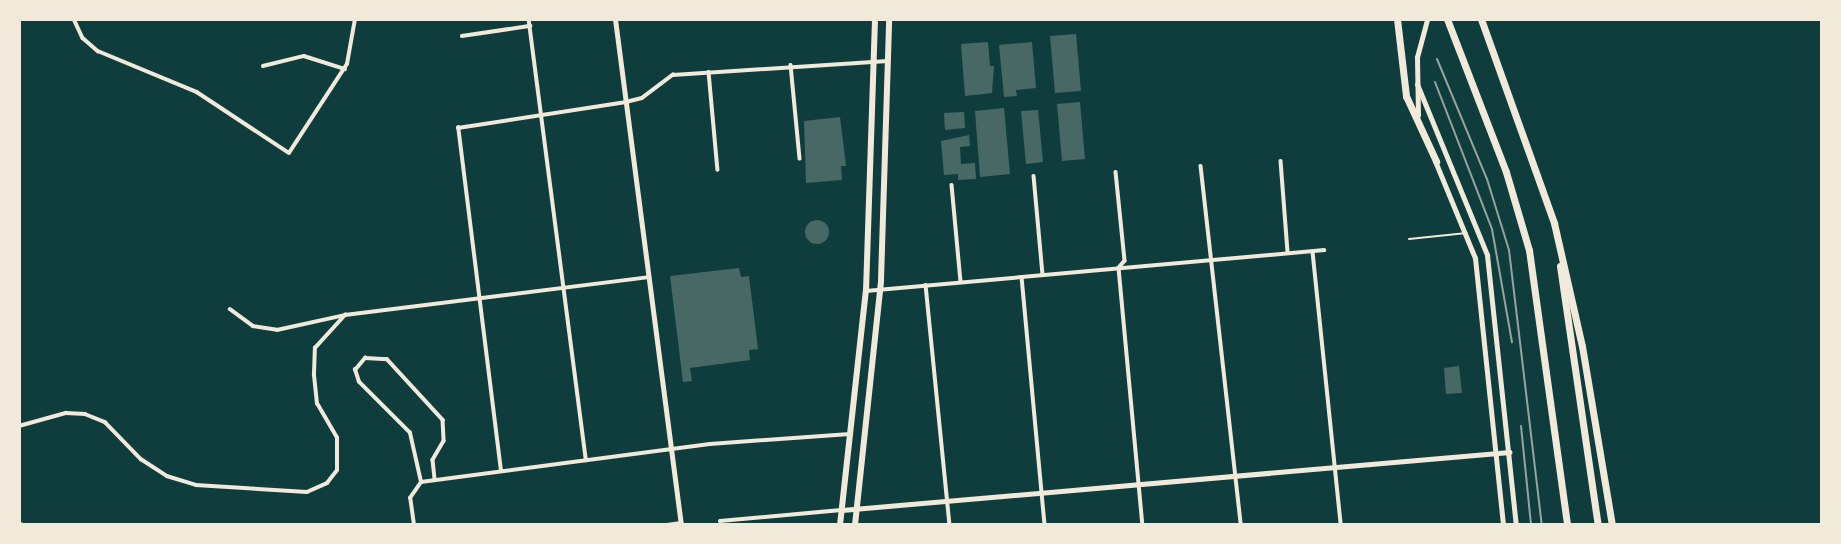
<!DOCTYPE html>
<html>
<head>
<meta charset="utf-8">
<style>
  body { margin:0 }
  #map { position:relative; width:1841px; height:544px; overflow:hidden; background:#0f3d3e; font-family:"Zilla Slab",serif }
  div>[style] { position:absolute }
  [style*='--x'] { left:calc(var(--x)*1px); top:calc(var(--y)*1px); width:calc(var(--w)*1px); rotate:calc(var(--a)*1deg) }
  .building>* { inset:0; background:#486865 }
  .round { border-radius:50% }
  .service>* { height:2px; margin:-1px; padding:0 1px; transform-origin:1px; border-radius:1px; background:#f1e9da }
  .minor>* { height:3.5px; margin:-1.75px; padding:0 1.75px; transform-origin:1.75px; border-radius:1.75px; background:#f1e9da }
  .tertiary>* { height:4.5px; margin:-2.25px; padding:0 2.25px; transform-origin:2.25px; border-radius:2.25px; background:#f1e9da }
  .secondary>* { height:5px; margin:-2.5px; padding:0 2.5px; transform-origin:2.5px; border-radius:2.5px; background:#f1e9da }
  .primary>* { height:6px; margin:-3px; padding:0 3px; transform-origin:3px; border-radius:3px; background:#f1e9da }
  .motorway>* { height:7px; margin:-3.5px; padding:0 3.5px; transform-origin:3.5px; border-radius:3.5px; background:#f1e9da }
  .rail>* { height:2px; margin:-1px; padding:0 1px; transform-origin:1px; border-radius:1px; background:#97a49c }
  span { translate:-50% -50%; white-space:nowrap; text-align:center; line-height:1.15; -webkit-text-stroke:7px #f1e9da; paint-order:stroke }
  .frame { position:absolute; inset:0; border:21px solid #f1e9da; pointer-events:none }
</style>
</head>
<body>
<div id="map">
  <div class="building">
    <div style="clip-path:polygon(1076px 34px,1081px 91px,1055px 93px,1050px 36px)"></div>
    <div style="clip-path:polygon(988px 42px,990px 66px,994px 66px,992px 93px,965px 96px,961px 44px)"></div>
    <div style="clip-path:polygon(1032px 42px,1036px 88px,1016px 90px,1017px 96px,1004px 97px,999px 45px)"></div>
    <div style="clip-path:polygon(1080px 102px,1085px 159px,1062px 161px,1057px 104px)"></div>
    <div style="clip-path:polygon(1004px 108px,1010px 174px,980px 177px,975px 111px)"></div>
    <div style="clip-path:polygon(1038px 110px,1043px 162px,1026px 164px,1021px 111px)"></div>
    <div style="clip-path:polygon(964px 112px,965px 128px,945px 130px,944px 113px)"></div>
    <div style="clip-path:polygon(840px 117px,846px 166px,841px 166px,842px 180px,806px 183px,804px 121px)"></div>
    <div style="clip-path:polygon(969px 135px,970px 146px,960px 147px,961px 164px,975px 163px,976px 179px,958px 180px,958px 174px,944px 175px,941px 141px)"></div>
    <div class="round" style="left:805px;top:220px;width:24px;height:24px"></div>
    <div style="clip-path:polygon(739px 268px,741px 277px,749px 276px,758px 349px,749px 350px,750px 360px,690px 368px,692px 381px,683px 382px,670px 276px)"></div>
    <div style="clip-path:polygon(1459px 366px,1462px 393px,1446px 394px,1444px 368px)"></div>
  </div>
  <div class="service">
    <div style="--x:1409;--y:239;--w:58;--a:-5.9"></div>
  </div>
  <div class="minor">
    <div style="--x:74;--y:19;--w:21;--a:65"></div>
    <div style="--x:83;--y:38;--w:20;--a:41"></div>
    <div style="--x:98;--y:51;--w:107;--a:22.5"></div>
    <div style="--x:197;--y:92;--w:110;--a:33.5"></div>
    <div style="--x:289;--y:153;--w:106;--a:-56.9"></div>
    <div style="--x:347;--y:64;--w:46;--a:-79.9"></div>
    <div style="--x:529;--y:19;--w:445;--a:82.6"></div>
    <div style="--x:462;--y:36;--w:69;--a:-8.4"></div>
    <div style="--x:791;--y:65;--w:94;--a:84.5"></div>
    <div style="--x:263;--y:66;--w:42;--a:-13.7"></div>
    <div style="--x:304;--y:56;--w:43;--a:17.6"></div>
    <div style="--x:709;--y:72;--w:98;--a:84.8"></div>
    <div style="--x:1281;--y:161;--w:92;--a:85.6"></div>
    <div style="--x:1201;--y:166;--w:361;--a:83.6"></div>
    <div style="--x:1116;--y:172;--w:89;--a:84.2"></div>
    <div style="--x:1125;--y:261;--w:9;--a:131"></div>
    <div style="--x:1119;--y:268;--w:258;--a:84.7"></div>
    <div style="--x:1034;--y:176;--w:99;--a:84.8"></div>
    <div style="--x:952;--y:185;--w:97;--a:84.7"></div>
    <div style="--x:1313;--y:252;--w:274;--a:84.1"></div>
    <div style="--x:1022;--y:277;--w:249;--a:84.7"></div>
    <div style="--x:926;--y:285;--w:241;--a:84.3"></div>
    <div style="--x:866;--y:291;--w:460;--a:-5.1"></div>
    <div style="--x:230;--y:309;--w:29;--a:36"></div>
    <div style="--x:253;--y:326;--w:24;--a:9"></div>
    <div style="--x:277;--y:330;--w:70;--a:-12.4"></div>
    <div style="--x:345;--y:315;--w:306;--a:-7.1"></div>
    <div style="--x:19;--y:426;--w:49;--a:-15.5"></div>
    <div style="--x:66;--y:413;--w:19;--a:3"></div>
    <div style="--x:85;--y:414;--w:22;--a:22"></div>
    <div style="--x:105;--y:422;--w:52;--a:45.8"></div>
    <div style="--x:141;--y:459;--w:31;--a:33"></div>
    <div style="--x:167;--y:476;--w:30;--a:17"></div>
    <div style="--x:196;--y:485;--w:111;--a:3.6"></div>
    <div style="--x:307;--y:492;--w:22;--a:-24"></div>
    <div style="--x:327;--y:483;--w:16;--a:-52"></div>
    <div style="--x:337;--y:470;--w:32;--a:-90"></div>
    <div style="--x:337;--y:438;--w:39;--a:-120"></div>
    <div style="--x:317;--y:404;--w:30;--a:-96"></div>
    <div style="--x:314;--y:374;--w:26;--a:-88"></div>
    <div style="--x:315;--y:348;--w:45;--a:-47.7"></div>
    <div style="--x:501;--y:471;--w:346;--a:-97.1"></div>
    <div style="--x:458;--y:128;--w:170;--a:-8.8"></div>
    <div style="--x:626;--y:102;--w:16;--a:-14"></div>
    <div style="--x:642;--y:98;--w:39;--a:-37"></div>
    <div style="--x:673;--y:75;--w:215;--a:-3.7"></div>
    <div style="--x:421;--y:482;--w:291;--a:-7.5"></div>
    <div style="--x:710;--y:444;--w:140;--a:-4.1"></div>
    <div style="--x:421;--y:482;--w:50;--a:-102.7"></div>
    <div style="--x:410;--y:433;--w:72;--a:-135"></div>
    <div style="--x:359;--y:382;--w:13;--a:-108"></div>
    <div style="--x:355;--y:370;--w:16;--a:-50"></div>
    <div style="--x:365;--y:358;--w:22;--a:3"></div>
    <div style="--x:387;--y:359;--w:83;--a:47.4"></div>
    <div style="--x:443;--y:420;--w:21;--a:87"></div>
    <div style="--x:444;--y:441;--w:22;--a:120"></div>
    <div style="--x:433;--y:460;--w:20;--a:84"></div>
    <div style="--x:720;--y:521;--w:122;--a:-5.2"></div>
    <div style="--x:19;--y:523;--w:4;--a:27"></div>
    <div style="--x:414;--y:525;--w:27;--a:-98"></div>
    <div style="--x:410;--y:498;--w:19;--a:-55"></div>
    <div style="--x:667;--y:525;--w:14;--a:-8"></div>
  </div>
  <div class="tertiary">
    <div style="--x:842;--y:510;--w:670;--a:-4.97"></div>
  </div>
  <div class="secondary">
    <div style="--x:615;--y:19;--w:510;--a:82.57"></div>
    <div style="--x:1417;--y:84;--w:185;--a:67.7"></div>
    <div style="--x:1487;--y:255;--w:272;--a:83.9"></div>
    <div style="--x:1418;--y:115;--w:58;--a:-91"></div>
    <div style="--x:1417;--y:57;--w:39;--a:-75"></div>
    <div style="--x:1435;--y:161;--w:105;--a:67.6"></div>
    <div style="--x:1475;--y:258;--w:268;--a:84"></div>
  </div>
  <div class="primary">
    <div style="--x:840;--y:525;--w:235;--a:-83.7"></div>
    <div style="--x:866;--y:291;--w:272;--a:-88.1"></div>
    <div style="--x:855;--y:525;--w:246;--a:-83.9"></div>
    <div style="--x:881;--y:280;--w:261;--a:-88.2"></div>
  </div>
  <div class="motorway">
    <div style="--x:1397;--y:19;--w:78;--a:83.3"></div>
    <div style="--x:1406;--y:96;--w:72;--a:65.2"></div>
    <div style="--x:1447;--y:19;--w:164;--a:68.9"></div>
    <div style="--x:1506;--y:172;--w:81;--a:73.6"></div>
    <div style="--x:1529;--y:250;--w:278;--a:82.1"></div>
    <div style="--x:1481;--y:19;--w:217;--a:70.3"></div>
    <div style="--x:1554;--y:223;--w:126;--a:77.2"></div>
    <div style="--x:1582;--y:346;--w:181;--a:80.5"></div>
    <div style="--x:1560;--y:266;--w:262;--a:81.7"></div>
  </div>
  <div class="rail">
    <div style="--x:1437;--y:59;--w:130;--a:67.4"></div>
    <div style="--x:1487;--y:179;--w:74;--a:72.8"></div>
    <div style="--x:1509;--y:250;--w:277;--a:83.2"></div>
    <div style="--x:1435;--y:82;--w:158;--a:68.8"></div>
    <div style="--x:1492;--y:229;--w:115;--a:80"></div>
    <div style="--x:1521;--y:426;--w:100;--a:84.2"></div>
  </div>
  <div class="frame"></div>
</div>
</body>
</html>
